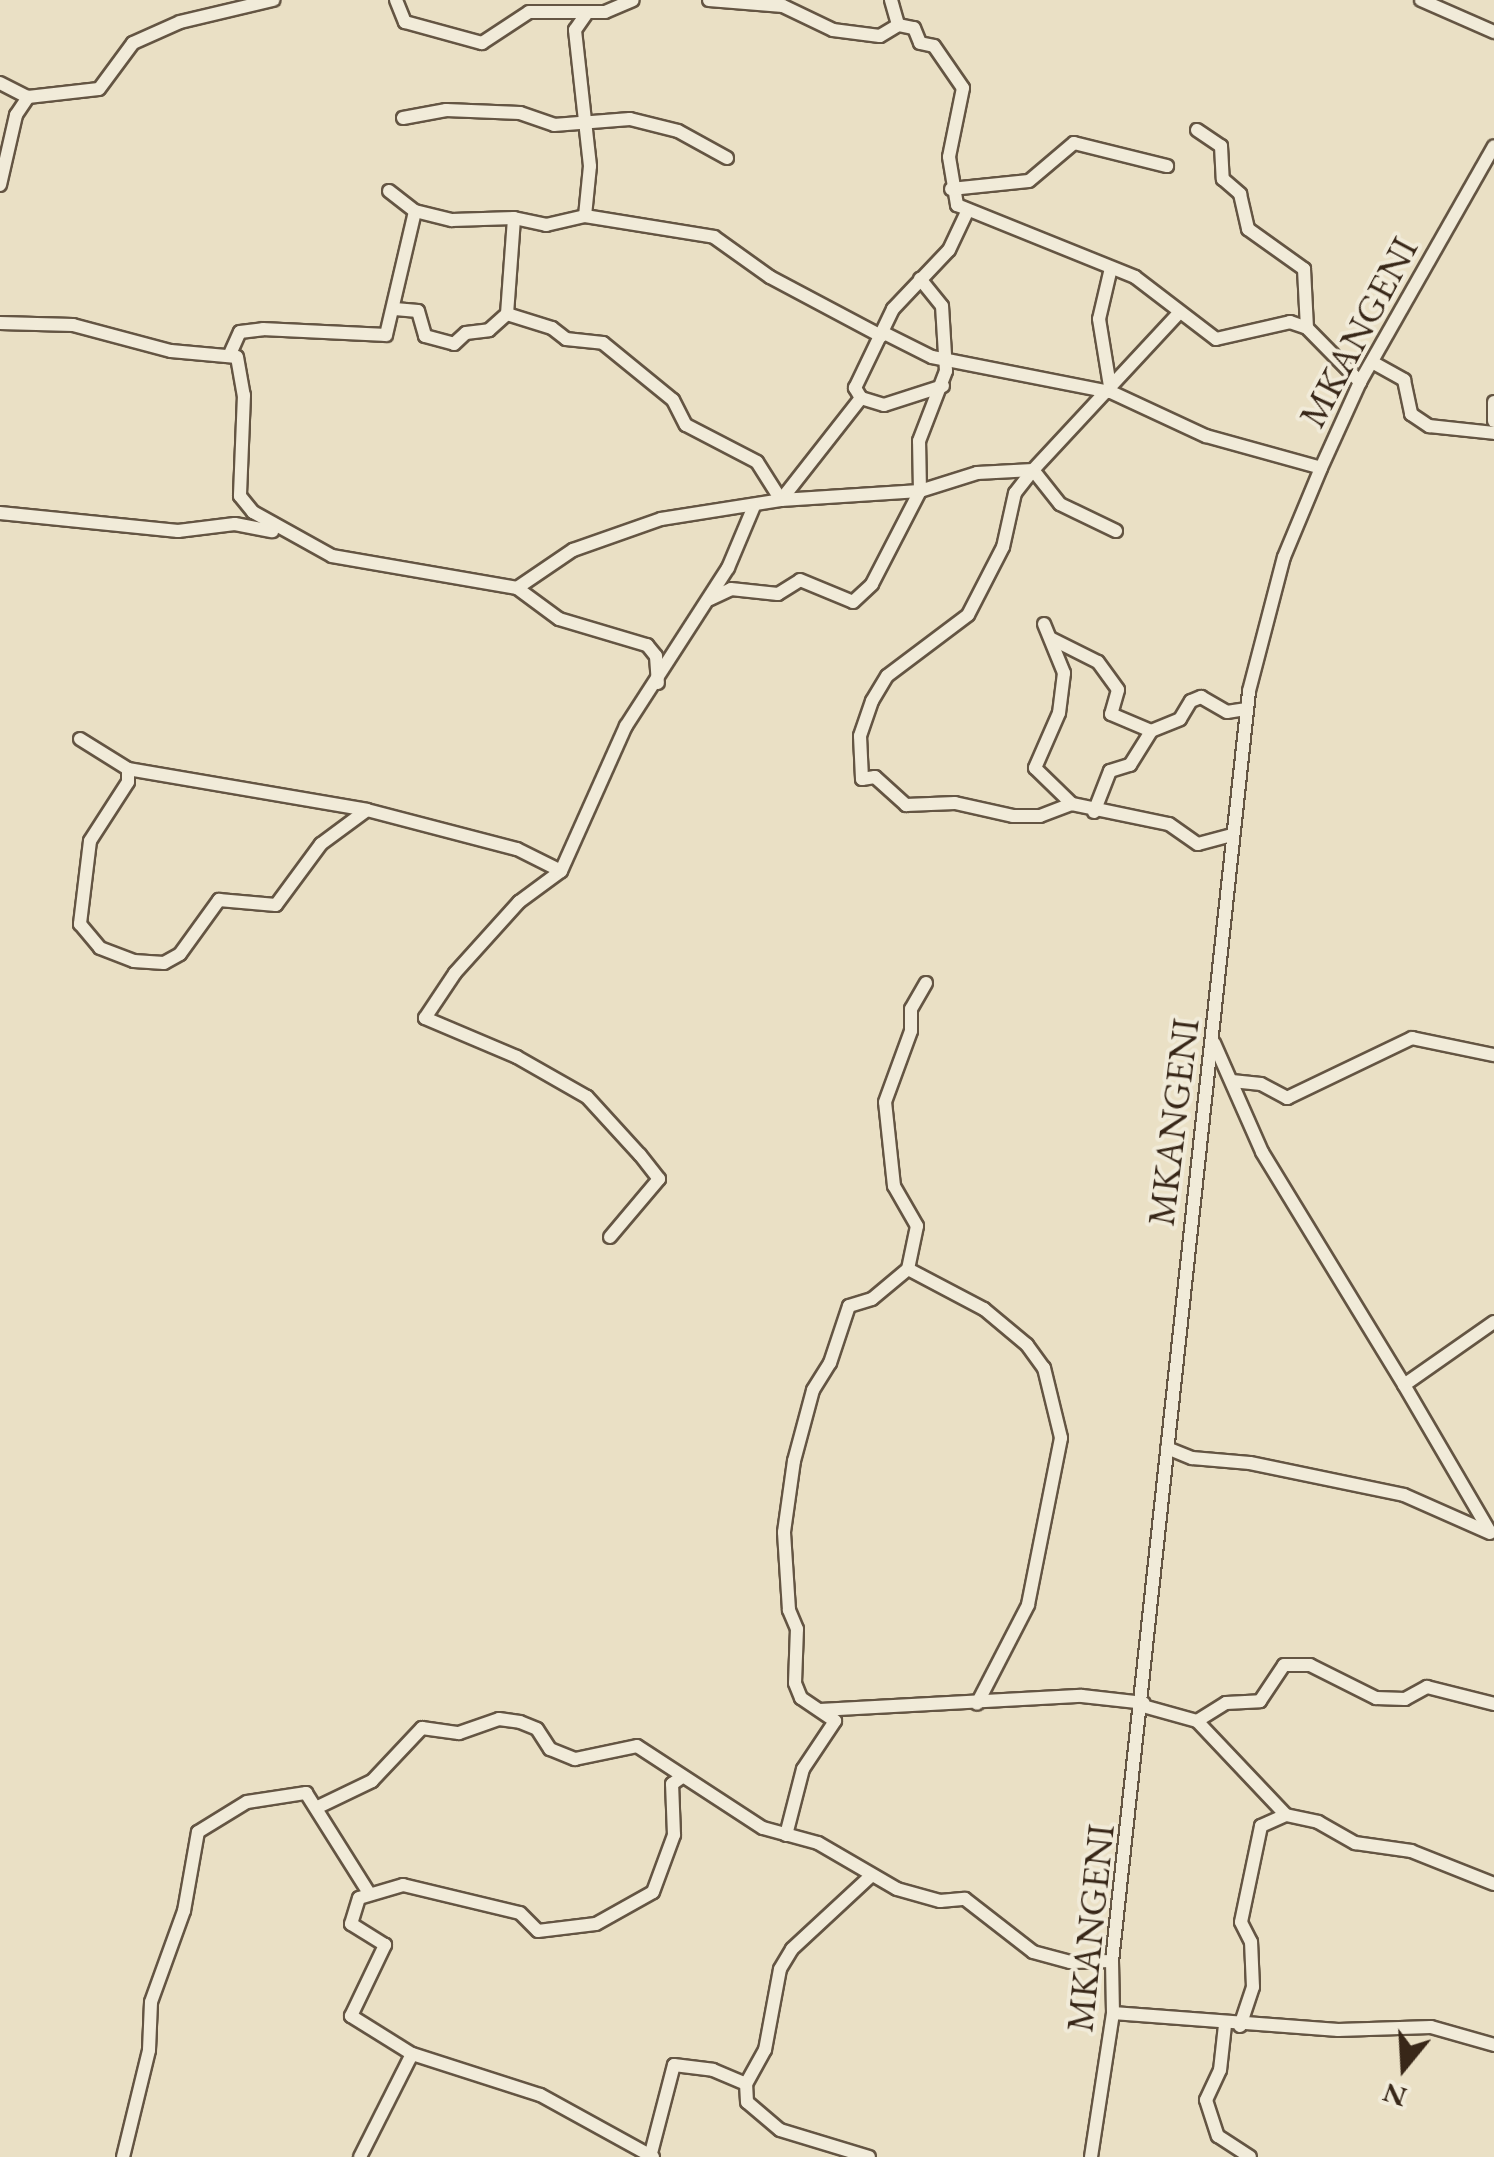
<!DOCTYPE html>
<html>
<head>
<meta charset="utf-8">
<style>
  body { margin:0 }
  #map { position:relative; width:1494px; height:2157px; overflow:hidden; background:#eae0c5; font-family:"EB Garamond",serif }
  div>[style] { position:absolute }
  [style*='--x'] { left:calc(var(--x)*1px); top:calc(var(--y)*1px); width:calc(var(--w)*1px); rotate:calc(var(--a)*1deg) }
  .roads { filter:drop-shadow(2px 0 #645543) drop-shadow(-2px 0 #645543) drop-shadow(0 2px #645543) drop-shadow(0 -2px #645543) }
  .minor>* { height:12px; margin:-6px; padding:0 6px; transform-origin:6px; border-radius:6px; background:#f1ebd9 }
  span { translate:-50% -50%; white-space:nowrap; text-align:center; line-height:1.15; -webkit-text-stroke:8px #f1ebd9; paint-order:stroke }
  .street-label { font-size:38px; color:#382718 }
  .north { position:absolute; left:1354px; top:2017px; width:100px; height:100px; -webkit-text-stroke:8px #f1ebd9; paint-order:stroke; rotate:198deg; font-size:28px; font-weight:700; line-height:40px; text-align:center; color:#382718 }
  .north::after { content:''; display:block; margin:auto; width:35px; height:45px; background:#382718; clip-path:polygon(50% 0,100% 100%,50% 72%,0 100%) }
</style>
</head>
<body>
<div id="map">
  <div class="roads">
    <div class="minor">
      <div style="--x:396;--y:0;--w:24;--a:68"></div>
      <div style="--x:405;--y:22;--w:80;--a:15.3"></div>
      <div style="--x:482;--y:43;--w:56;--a:-33.4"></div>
      <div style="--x:529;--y:12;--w:76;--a:0"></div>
      <div style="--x:605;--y:12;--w:30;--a:-23"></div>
      <div style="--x:709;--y:0;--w:74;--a:4.6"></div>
      <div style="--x:783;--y:6;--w:55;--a:25.6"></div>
      <div style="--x:833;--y:30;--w:47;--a:7.3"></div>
      <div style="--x:880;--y:36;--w:21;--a:-31"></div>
      <div style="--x:891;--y:0;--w:26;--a:74"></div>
      <div style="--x:898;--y:25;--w:16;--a:11"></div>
      <div style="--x:914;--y:28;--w:16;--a:68"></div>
      <div style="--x:920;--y:43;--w:14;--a:12"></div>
      <div style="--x:934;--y:46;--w:51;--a:55.4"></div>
      <div style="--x:963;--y:88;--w:70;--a:101.5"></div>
      <div style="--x:949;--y:157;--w:49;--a:80.5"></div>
      <div style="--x:957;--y:205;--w:192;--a:22"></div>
      <div style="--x:1135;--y:277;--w:102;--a:37.4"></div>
      <div style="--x:1216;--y:339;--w:76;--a:-12.9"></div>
      <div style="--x:1290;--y:322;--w:18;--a:19"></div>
      <div style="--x:1307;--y:328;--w:76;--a:45.5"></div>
      <div style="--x:1421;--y:0;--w:80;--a:23.7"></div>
      <div style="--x:0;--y:83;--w:31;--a:27"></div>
      <div style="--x:403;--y:118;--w:44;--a:-10.5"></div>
      <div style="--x:446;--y:110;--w:74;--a:2.3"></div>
      <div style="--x:520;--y:113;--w:36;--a:19"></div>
      <div style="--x:554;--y:125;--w:76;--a:-4.5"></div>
      <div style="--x:630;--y:119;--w:49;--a:14"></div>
      <div style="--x:678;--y:131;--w:56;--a:28.9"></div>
      <div style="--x:1197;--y:130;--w:29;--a:34"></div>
      <div style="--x:1221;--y:146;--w:33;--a:87"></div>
      <div style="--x:1223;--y:179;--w:23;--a:41"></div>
      <div style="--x:1240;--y:194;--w:36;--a:77"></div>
      <div style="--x:1248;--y:229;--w:69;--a:35.5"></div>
      <div style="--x:1304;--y:269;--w:59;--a:87.1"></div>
      <div style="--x:0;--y:185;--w:72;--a:-77.1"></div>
      <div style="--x:16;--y:115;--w:22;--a:-56"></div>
      <div style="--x:28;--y:97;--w:71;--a:-6.4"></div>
      <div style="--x:99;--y:89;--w:57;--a:-53.5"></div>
      <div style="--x:133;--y:43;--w:51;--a:-24.1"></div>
      <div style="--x:180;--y:22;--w:96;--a:-13.3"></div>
      <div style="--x:951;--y:189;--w:78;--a:-5.9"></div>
      <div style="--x:1029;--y:181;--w:59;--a:-40.2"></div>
      <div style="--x:1074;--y:143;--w:96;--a:13.9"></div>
      <div style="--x:389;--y:191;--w:33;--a:38"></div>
      <div style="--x:415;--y:211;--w:38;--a:14"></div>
      <div style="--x:452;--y:220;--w:62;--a:-1.8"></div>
      <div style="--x:514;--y:218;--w:33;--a:12"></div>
      <div style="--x:546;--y:225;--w:40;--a:-13"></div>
      <div style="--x:585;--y:216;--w:131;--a:9.2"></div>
      <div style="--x:714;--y:237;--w:69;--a:35.5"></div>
      <div style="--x:770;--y:277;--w:126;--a:28"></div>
      <div style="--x:585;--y:216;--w:50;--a:-84.3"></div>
      <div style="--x:590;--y:166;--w:137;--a:-96.3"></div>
      <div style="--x:575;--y:30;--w:21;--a:-55"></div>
      <div style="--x:1111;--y:268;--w:52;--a:103.2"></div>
      <div style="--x:1099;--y:319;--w:74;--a:80.7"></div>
      <div style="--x:395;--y:309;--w:23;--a:5"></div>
      <div style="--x:418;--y:311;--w:26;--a:74"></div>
      <div style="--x:425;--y:336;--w:30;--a:15"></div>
      <div style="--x:454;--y:344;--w:16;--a:-43"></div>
      <div style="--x:466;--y:333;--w:23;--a:-7"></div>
      <div style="--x:489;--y:330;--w:24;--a:-42"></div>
      <div style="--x:507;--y:314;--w:96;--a:-85.8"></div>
      <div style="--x:507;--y:314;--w:47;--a:17.3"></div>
      <div style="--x:552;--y:328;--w:18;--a:38"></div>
      <div style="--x:566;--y:339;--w:37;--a:6"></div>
      <div style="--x:603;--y:343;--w:90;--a:39.2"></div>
      <div style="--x:673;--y:400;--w:28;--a:63"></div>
      <div style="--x:686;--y:425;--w:80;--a:27.5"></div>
      <div style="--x:757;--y:462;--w:45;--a:57.7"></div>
      <div style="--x:781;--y:500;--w:130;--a:-51.9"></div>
      <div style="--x:861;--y:398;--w:24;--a:17"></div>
      <div style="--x:884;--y:405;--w:62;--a:-17.9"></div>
      <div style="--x:0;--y:323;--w:73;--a:1.6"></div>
      <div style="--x:73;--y:325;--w:101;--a:14.9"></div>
      <div style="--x:171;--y:351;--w:66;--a:5.2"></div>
      <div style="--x:237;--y:357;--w:39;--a:80"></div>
      <div style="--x:244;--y:395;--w:101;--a:92.3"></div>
      <div style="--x:240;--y:496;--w:21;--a:51"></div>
      <div style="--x:253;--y:512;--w:90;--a:29.1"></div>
      <div style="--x:332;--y:556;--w:188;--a:9.8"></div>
      <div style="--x:517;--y:588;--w:68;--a:-34.2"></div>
      <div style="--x:573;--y:550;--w:93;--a:-19.4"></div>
      <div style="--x:661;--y:519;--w:121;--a:-9"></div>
      <div style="--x:781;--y:500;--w:139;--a:-3.7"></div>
      <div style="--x:920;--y:491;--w:60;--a:-17.5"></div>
      <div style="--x:977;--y:473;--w:56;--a:-3.1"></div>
      <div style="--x:1033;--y:470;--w:213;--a:-47.1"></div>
      <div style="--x:882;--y:332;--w:56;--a:26.6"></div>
      <div style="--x:932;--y:357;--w:182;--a:11.1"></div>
      <div style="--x:1111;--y:392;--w:105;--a:24.9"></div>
      <div style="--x:1206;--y:436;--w:119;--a:15.5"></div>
      <div style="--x:230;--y:354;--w:24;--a:-66"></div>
      <div style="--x:240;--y:332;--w:23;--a:-7"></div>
      <div style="--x:263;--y:329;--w:123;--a:2.8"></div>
      <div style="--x:386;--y:335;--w:127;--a:-76.8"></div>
      <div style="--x:1372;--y:362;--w:37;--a:29"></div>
      <div style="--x:1404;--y:380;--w:35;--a:78"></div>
      <div style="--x:1411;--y:414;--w:22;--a:34"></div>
      <div style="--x:1429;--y:426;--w:65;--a:6.1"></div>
      <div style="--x:861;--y:398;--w:12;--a:-121"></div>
      <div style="--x:855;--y:388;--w:88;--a:-64.3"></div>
      <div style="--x:893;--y:309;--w:81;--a:-46.5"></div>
      <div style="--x:949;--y:250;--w:42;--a:-64.7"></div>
      <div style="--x:1494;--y:402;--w:19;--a:90"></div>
      <div style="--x:0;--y:513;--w:179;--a:5.8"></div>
      <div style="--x:178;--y:531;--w:57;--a:-7"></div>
      <div style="--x:235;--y:524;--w:38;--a:11"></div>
      <div style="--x:1116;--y:531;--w:62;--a:-154.3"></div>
      <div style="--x:1060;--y:504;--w:43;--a:-128.5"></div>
      <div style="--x:1033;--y:470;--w:29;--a:128"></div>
      <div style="--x:1015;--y:493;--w:55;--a:102.5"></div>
      <div style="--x:1003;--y:547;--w:76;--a:117.2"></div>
      <div style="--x:968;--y:615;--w:101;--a:143"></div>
      <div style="--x:887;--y:676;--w:29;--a:121"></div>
      <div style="--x:872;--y:701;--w:37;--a:109"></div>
      <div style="--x:860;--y:736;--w:43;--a:87.3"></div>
      <div style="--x:862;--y:779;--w:13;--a:-9"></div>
      <div style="--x:875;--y:777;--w:42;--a:42.1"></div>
      <div style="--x:906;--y:805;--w:49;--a:-2.3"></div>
      <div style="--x:955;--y:803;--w:59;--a:12.6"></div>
      <div style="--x:1013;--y:816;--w:27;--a:0"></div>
      <div style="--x:1040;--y:816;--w:34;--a:-21"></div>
      <div style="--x:1072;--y:804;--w:99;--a:11.7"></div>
      <div style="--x:1169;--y:824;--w:35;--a:35"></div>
      <div style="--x:1198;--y:844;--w:34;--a:-15"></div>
      <div style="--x:517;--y:588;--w:52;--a:36.4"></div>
      <div style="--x:559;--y:619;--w:92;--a:16.5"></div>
      <div style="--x:647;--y:645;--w:14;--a:51"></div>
      <div style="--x:656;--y:656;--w:27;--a:86"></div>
      <div style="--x:710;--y:599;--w:23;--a:-25"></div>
      <div style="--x:731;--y:589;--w:47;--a:6.1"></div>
      <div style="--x:778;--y:594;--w:26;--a:-32"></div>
      <div style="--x:800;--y:580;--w:57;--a:22.5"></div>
      <div style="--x:853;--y:602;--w:26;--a:-43"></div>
      <div style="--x:872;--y:584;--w:105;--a:-62.7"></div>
      <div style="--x:920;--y:491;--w:50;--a:-91.1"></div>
      <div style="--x:919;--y:441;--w:75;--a:-68.9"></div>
      <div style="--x:946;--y:371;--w:65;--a:-93.5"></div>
      <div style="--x:942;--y:306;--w:35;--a:-129"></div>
      <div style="--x:1044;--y:624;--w:53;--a:67.8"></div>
      <div style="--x:1064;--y:673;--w:40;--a:97.1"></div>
      <div style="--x:1059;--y:713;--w:60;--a:113.6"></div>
      <div style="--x:1035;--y:768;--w:52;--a:44.2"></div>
      <div style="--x:1052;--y:639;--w:51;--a:26.6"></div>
      <div style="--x:1098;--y:662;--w:34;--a:54"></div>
      <div style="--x:1118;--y:690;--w:25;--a:106"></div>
      <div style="--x:1111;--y:714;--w:43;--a:23"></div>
      <div style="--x:80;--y:739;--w:57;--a:32"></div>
      <div style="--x:128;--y:769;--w:13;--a:90"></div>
      <div style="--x:128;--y:782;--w:70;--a:122.8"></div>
      <div style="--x:90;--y:841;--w:84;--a:96.9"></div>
      <div style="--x:80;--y:924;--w:31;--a:50"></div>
      <div style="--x:100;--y:948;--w:36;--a:21"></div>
      <div style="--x:134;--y:961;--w:30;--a:4"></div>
      <div style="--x:164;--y:963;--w:18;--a:-29"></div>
      <div style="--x:180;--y:954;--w:67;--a:-54.2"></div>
      <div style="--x:219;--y:900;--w:57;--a:5"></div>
      <div style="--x:276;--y:905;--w:76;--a:-53.6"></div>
      <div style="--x:321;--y:844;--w:57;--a:-36.5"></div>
      <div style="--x:128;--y:769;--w:242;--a:9.7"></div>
      <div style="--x:367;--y:810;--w:155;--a:14.6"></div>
      <div style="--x:517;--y:849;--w:49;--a:26.6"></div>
      <div style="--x:1094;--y:812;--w:44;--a:-68.7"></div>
      <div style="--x:1110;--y:771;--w:21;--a:-17"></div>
      <div style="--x:1130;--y:765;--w:40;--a:-58"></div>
      <div style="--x:1151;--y:731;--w:31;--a:-22"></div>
      <div style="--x:1180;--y:719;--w:21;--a:-59"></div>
      <div style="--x:1191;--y:701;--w:11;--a:-22"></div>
      <div style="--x:1201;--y:697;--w:30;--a:30"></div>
      <div style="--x:1227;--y:712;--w:20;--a:-9"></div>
      <div style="--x:1214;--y:1043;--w:119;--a:66.2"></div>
      <div style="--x:1262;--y:1152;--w:273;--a:58.6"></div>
      <div style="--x:1232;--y:1081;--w:29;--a:6"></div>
      <div style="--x:1261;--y:1084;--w:30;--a:28"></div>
      <div style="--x:1287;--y:1098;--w:139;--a:-25.6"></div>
      <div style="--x:1412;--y:1038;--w:84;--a:11.7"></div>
      <div style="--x:610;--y:1237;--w:76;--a:-49.8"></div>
      <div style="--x:659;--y:1179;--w:31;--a:-128"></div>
      <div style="--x:640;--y:1155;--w:79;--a:-132.4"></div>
      <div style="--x:587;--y:1097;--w:81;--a:-150.3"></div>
      <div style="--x:517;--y:1057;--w:100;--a:-157"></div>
      <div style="--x:425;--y:1018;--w:54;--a:-56.3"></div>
      <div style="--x:455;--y:973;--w:96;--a:-48"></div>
      <div style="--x:519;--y:902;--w:52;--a:-36.4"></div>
      <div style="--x:561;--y:871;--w:159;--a:-65.9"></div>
      <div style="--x:626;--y:726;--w:188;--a:-57.2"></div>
      <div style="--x:728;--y:568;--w:67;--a:-67.2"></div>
      <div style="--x:908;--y:1269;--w:86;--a:27.8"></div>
      <div style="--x:984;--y:1309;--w:56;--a:39.9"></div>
      <div style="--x:1027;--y:1345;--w:29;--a:54"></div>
      <div style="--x:1044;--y:1368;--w:72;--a:76.3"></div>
      <div style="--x:1061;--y:1438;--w:170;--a:101.2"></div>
      <div style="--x:1028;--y:1605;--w:111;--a:117.3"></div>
      <div style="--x:1167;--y:1448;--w:27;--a:22"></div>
      <div style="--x:1192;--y:1458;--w:58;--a:4.9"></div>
      <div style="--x:1250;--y:1463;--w:157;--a:11.7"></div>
      <div style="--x:1404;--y:1495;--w:94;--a:23.8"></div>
      <div style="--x:1490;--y:1532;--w:170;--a:-120.3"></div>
      <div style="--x:1404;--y:1385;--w:110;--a:-35"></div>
      <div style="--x:1143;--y:1706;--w:56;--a:15.5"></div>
      <div style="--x:1197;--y:1721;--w:129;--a:46.6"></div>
      <div style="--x:820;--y:1710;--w:262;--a:-3.1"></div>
      <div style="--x:1082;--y:1696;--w:62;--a:6.4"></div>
      <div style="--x:1197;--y:1721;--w:34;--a:-32"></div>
      <div style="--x:1226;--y:1703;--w:34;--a:-3"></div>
      <div style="--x:1260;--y:1701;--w:43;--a:-56.3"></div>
      <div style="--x:1284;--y:1665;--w:26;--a:0"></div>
      <div style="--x:1310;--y:1665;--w:74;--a:26.6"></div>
      <div style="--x:1376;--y:1698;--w:29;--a:2"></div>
      <div style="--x:1405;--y:1699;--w:25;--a:-29"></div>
      <div style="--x:1427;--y:1687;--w:69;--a:14.2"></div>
      <div style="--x:318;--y:1807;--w:60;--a:-25.7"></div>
      <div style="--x:372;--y:1781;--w:73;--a:-46.7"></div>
      <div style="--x:422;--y:1728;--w:37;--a:8"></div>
      <div style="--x:459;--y:1733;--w:42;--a:-19.3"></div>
      <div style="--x:499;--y:1719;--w:21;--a:8"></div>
      <div style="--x:520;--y:1722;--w:18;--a:22"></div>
      <div style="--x:537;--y:1729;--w:24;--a:57"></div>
      <div style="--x:550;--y:1749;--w:27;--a:22"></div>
      <div style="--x:575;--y:1759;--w:63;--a:-11.8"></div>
      <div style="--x:637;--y:1746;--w:150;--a:33.1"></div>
      <div style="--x:763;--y:1828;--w:57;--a:15.3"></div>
      <div style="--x:818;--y:1843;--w:91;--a:30.2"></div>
      <div style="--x:897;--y:1889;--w:45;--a:15.6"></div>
      <div style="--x:940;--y:1901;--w:25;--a:-5"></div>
      <div style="--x:965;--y:1899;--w:86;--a:37.9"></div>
      <div style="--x:1033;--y:1952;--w:38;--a:15"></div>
      <div style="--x:1070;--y:1962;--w:42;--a:-1.4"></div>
      <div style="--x:786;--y:1835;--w:68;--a:-75.6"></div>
      <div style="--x:803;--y:1769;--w:58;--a:-56.3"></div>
      <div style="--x:835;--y:1721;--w:41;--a:-145.9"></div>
      <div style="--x:801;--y:1698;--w:16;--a:-112"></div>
      <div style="--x:795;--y:1683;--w:54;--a:-87.9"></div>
      <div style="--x:797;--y:1629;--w:21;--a:-113"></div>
      <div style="--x:789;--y:1610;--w:78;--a:-93.7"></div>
      <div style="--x:784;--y:1532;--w:72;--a:-82"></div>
      <div style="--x:794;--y:1461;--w:73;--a:-75"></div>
      <div style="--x:813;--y:1390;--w:32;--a:-58"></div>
      <div style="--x:830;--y:1363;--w:60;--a:-71.6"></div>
      <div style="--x:849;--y:1306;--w:24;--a:-17"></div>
      <div style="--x:872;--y:1299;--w:47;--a:-39.8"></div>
      <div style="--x:908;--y:1269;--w:44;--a:-78.2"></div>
      <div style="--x:917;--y:1226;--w:46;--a:-119.9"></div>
      <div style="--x:894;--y:1186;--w:84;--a:-96.1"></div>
      <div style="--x:885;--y:1102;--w:76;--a:-69.9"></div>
      <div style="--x:911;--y:1031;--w:22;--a:-90"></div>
      <div style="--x:911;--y:1009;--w:30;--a:-60"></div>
      <div style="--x:1113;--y:2013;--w:226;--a:4.3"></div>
      <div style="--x:1338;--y:2030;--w:93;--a:-1.8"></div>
      <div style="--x:1431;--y:2027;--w:66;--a:15.9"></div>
      <div style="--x:1225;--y:2025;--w:45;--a:96.3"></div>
      <div style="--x:1220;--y:2070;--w:33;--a:115"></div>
      <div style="--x:1206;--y:2100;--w:38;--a:72"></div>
      <div style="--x:1218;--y:2136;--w:38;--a:33"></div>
      <div style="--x:1240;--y:2026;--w:41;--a:-71.6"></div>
      <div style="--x:1253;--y:1987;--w:45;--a:-92.5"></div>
      <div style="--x:1251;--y:1942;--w:22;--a:-117"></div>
      <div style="--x:1241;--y:1922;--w:98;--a:-78.2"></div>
      <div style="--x:1261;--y:1826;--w:27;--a:-24"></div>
      <div style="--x:1286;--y:1815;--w:33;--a:12"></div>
      <div style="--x:1318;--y:1822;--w:43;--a:29.6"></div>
      <div style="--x:1355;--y:1843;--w:57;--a:8.1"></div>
      <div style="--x:1411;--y:1851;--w:89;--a:21.7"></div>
      <div style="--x:123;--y:2157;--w:110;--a:-76.3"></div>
      <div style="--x:149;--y:2050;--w:48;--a:-87.6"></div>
      <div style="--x:151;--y:2002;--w:97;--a:-70.1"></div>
      <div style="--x:184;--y:1911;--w:80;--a:-80"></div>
      <div style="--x:198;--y:1832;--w:57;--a:-31.5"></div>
      <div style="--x:247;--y:1802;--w:60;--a:-8.7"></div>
      <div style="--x:306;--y:1793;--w:118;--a:57.8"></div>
      <div style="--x:360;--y:2157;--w:115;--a:-63.2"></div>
      <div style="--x:650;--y:2157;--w:95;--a:-75.4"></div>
      <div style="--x:674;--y:2065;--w:39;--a:7"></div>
      <div style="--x:713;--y:2070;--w:36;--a:23"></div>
      <div style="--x:653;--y:2157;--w:129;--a:-151.2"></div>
      <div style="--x:540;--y:2095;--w:134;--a:-162.2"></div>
      <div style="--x:412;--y:2054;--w:72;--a:-148.1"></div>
      <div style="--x:351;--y:2016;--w:79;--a:-64.4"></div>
      <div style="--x:385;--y:1945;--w:40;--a:-148"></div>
      <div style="--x:351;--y:1924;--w:27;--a:-73"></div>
      <div style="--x:359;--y:1898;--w:46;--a:-16.5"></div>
      <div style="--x:403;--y:1885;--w:120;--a:13.5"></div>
      <div style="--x:520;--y:1913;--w:25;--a:45"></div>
      <div style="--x:538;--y:1931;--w:58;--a:-6.9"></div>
      <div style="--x:596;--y:1924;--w:65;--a:-29.3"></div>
      <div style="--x:653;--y:1892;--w:61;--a:-69.8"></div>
      <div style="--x:674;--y:1835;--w:51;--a:-92.2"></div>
      <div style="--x:672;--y:1784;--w:12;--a:-35"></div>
      <div style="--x:869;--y:2157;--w:93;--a:-163.1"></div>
      <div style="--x:780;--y:2130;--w:43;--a:-139.7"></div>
      <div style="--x:747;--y:2102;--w:18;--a:-93"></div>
      <div style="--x:746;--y:2084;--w:39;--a:-61"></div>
      <div style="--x:765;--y:2050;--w:82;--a:-79.5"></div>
      <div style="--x:780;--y:1969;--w:23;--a:-59"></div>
      <div style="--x:792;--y:1949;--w:109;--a:-42.8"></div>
      <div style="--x:1091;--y:2157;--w:146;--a:-81.3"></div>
      <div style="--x:1113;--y:2013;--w:52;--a:-91.1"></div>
      <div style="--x:1112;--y:1961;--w:1277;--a:-83.84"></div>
      <div style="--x:1249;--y:691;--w:138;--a:-75.4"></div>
      <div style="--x:1284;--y:557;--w:96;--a:-67.4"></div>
      <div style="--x:1321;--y:468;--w:94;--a:-65.6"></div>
      <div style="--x:1360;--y:382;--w:271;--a:-60.4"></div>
    </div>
  </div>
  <div class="street-label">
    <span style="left:1358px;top:332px;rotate:-62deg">MKANGENI</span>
    <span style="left:1173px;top:1122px;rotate:-83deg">MKANGENI</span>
    <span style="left:1090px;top:1928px;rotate:-84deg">MKANGENI</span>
  </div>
  <div class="north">N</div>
</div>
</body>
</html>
